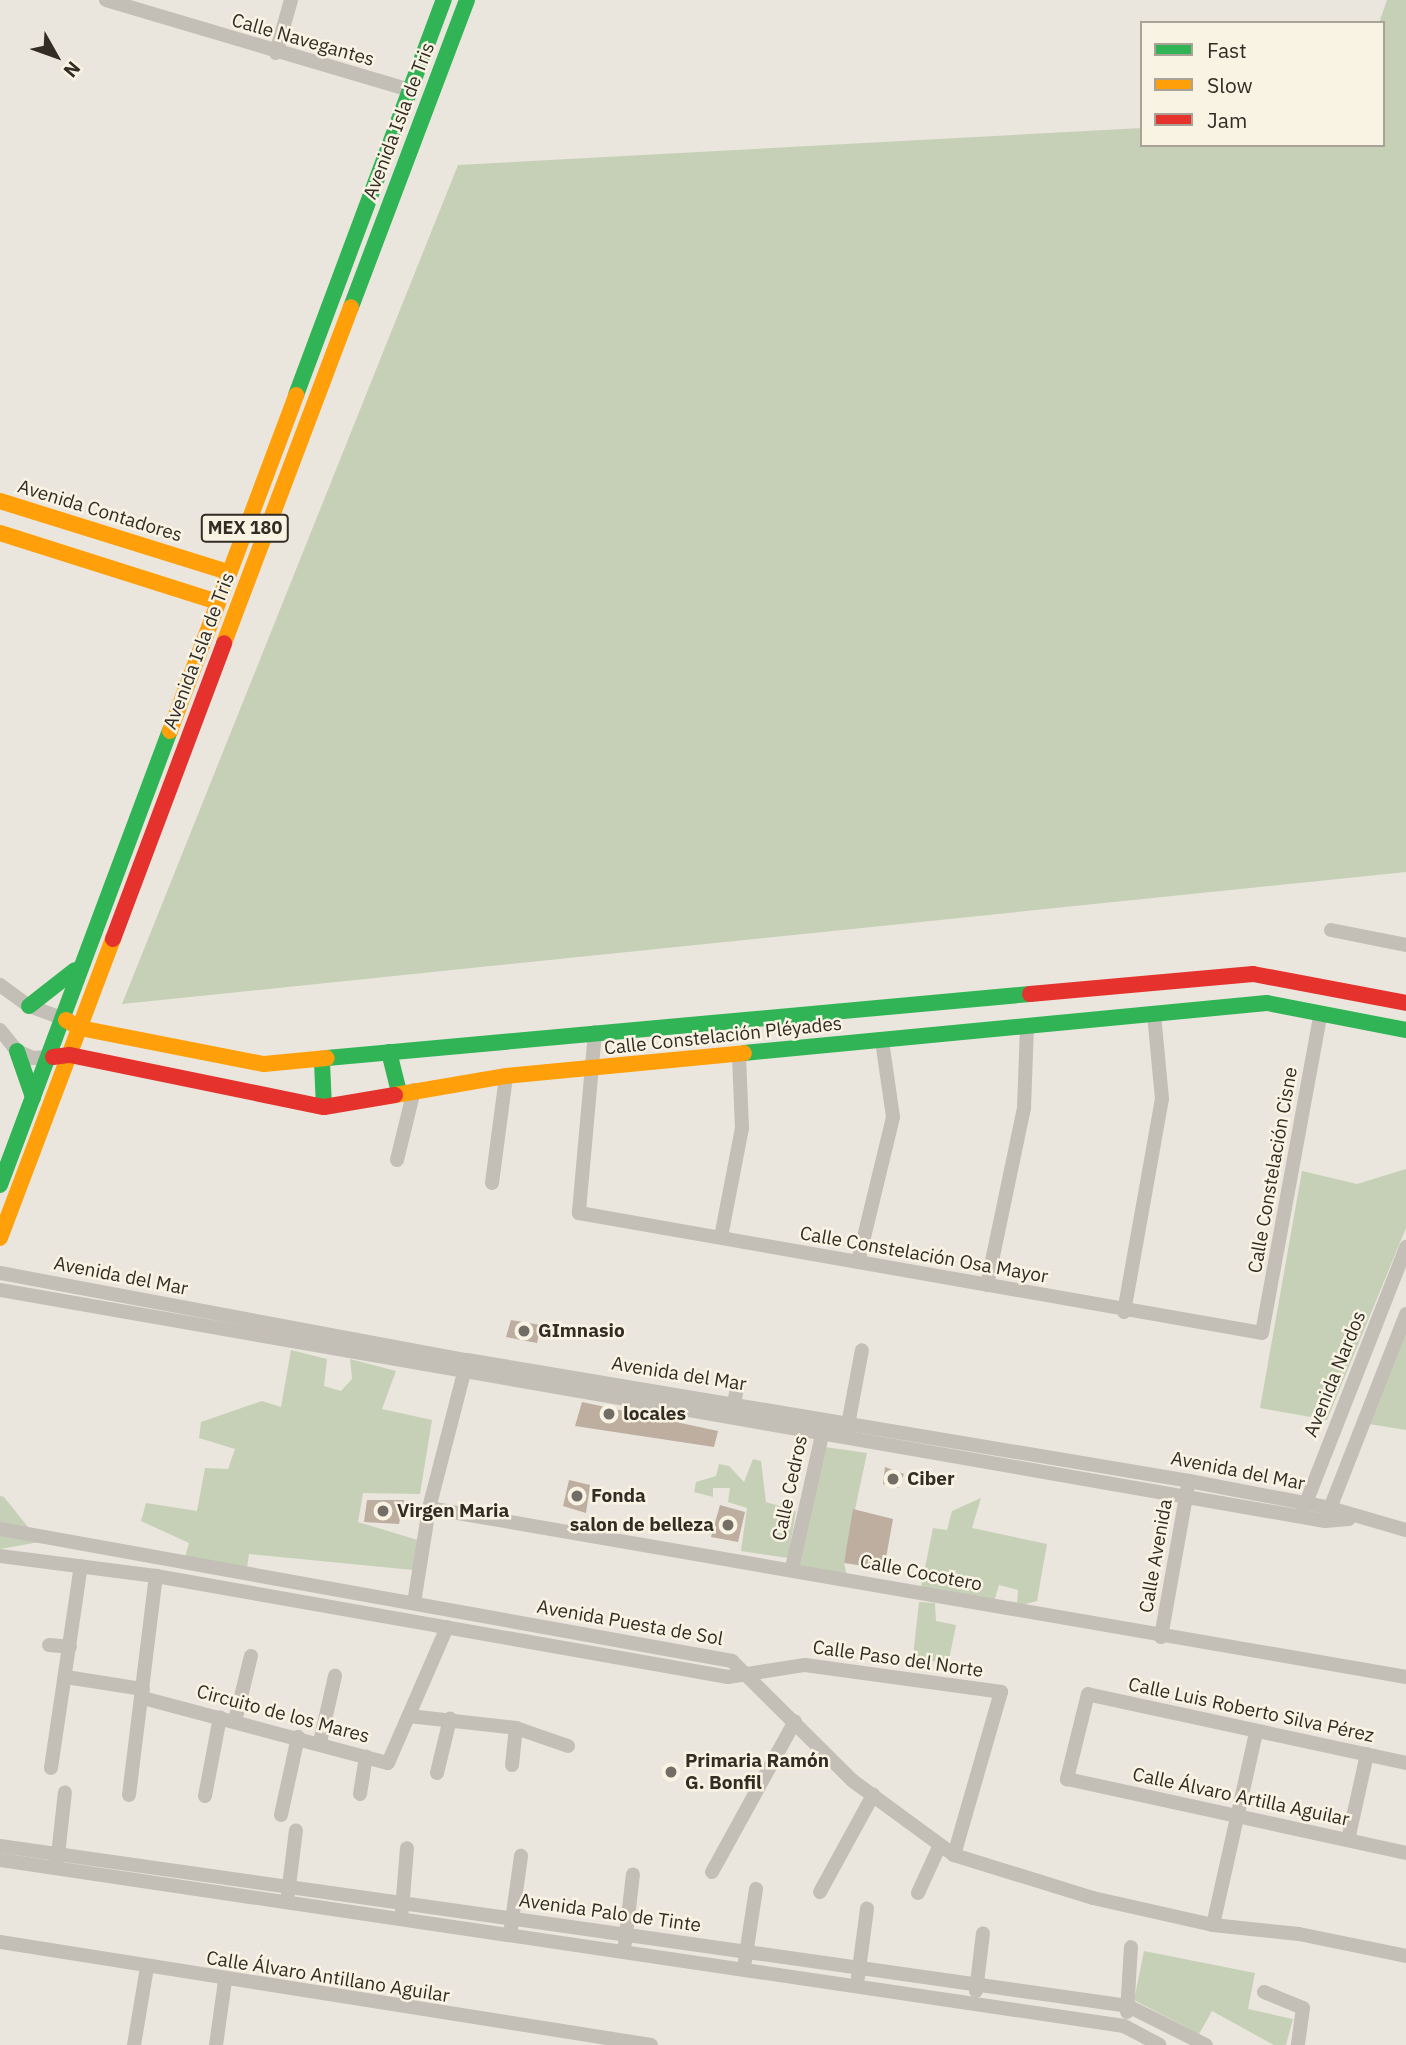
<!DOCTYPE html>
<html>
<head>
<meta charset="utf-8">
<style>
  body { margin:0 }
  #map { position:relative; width:1406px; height:2045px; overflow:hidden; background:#eae6dd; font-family:"IBM Plex Sans",sans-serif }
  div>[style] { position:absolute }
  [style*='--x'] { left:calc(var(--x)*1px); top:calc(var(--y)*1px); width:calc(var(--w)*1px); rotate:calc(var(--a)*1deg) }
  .green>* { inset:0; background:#c6d0b7 }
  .building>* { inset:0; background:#bdae9f }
  .street>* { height:14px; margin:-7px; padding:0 7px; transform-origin:7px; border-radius:7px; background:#c3beb6 }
  .fast>* { height:16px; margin:-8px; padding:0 8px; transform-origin:8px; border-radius:8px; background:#30b455 }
  .slow>* { height:16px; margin:-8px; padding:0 8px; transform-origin:8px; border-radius:8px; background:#ff9f0a }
  .jam>* { height:16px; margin:-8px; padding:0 8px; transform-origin:8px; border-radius:8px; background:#e5322d }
  .dots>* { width:19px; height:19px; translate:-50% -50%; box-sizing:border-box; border:4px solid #f8f3e3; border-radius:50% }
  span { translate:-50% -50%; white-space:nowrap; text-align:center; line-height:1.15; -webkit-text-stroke:5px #f8f3e3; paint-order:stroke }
  .shield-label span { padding:2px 5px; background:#f8f3e3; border:2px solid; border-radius:5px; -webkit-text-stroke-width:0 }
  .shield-label { font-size:18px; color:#322c25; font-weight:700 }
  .street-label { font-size:19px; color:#322c25 }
  .poi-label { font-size:19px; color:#322c25; font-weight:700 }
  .left { translate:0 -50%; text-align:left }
  .right { translate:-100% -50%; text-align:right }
  .legend { position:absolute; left:1140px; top:21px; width:245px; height:126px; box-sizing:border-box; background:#f8f3e3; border:2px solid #a9a397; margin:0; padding:9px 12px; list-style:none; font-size:21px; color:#322c25 }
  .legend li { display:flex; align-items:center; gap:14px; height:35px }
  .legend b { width:35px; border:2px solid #a9a397 }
  .north { position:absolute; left:21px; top:21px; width:70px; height:70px; -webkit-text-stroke:5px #f8f3e3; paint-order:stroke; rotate:130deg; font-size:19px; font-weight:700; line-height:28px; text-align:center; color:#322c25 }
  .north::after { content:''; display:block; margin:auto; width:24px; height:32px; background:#322c25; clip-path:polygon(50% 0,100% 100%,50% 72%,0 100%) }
</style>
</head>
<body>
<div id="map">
  <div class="green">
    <div style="clip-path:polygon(1387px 0,1406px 0,1406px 872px,122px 1004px,458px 165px,1142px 128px,1142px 145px,1383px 145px,1379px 23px)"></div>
    <div style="clip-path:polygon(1406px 1169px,1406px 1228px,1327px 1420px,1260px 1408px,1302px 1171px,1357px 1184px)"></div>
    <div style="clip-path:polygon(1406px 1331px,1406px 1430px,1369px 1424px)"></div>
    <div style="clip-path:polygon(291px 1350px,327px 1359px,324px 1386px,341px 1391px,352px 1379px,350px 1359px,396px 1371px,382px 1409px,432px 1420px,420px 1494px,363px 1493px,358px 1522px,421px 1541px,413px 1570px,249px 1554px,247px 1569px,184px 1561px,189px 1543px,141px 1521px,146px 1503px,197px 1511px,205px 1468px,228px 1469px,235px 1449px,199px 1438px,201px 1422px,262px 1401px,281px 1407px)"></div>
    <div style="clip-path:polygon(818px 1446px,867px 1453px,844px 1562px,847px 1577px,792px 1568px)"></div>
    <div style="clip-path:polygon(753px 1459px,761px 1461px,766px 1502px,796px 1511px,788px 1558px,741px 1551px,747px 1508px,728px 1502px,730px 1488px,713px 1488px,713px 1497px,694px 1492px,696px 1482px,716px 1476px,719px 1464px,729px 1466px,744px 1482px)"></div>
    <div style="clip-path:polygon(0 1496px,4px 1497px,40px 1542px,0 1549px)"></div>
    <div style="clip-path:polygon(981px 1498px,972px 1528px,1047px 1544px,1037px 1601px,1017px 1606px,1018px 1590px,999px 1585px,994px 1602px,921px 1587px,933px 1528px,947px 1530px,952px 1511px)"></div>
    <div style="clip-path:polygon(919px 1602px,935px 1603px,936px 1621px,956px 1625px,948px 1665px,913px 1656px)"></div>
    <div style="clip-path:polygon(1144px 1951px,1255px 1973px,1248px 2009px,1293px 2019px,1286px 2045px,1274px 2045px,1212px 2011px,1199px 2034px,1134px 2000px)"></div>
  </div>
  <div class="building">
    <div style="clip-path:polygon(511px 1320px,541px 1325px,537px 1343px,506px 1337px)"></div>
    <div style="clip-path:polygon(582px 1402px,718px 1431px,714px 1447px,575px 1426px)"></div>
    <div style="clip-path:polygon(885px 1467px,904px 1474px,898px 1488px,883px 1484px)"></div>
    <div style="clip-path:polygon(569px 1480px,590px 1485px,586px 1513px,563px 1506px)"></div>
    <div style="clip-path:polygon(367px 1500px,404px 1500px,399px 1524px,364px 1522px)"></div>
    <div style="clip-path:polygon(720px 1505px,745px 1512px,738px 1542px,711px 1537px)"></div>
    <div style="clip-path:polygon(853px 1509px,893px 1519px,884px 1569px,844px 1563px)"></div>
  </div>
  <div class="street">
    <div style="--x:106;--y:0;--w:317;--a:16.5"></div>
    <div style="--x:276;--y:53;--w:55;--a:-74.2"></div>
    <div style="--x:1331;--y:930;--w:76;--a:11.3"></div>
    <div style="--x:0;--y:985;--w:36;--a:36"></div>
    <div style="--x:29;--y:1006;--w:35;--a:20"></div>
    <div style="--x:0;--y:1030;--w:27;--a:51"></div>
    <div style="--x:17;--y:1051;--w:17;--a:24"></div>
    <div style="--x:33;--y:1058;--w:15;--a:-4"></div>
    <div style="--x:595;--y:1032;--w:182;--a:95.1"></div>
    <div style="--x:579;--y:1213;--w:693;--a:9.96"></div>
    <div style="--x:1262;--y:1333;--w:325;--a:-79.6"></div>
    <div style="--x:397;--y:1160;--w:72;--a:-76.3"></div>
    <div style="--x:492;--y:1183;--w:108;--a:-82.5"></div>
    <div style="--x:721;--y:1237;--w:111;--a:-79.1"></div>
    <div style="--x:742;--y:1128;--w:71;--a:-92.4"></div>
    <div style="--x:858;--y:1262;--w:149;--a:-76.4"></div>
    <div style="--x:893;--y:1117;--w:77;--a:-98.2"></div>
    <div style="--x:0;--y:1273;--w:475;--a:10.6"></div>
    <div style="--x:467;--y:1360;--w:732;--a:9.51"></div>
    <div style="--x:1189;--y:1481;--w:144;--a:10.8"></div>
    <div style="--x:1330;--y:1508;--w:79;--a:16.1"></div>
    <div style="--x:987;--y:1285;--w:181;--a:-78.2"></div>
    <div style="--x:1024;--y:1108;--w:80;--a:-87.9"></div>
    <div style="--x:0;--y:1290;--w:1345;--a:9.89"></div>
    <div style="--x:1325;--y:1521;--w:24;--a:-5"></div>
    <div style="--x:1124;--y:1312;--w:216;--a:-79.9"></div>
    <div style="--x:1162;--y:1099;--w:85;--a:-95.4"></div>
    <div style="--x:734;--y:1402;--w:18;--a:-77"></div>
    <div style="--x:847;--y:1430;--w:81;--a:-79.4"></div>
    <div style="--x:429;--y:1508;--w:992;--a:9.81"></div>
    <div style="--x:1302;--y:1513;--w:286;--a:-68.6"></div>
    <div style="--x:1327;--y:1516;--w:217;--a:-68.6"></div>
    <div style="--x:0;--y:1529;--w:744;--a:10.22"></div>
    <div style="--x:732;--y:1661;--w:170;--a:44.8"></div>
    <div style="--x:853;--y:1781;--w:125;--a:36.2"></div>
    <div style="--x:954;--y:1855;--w:145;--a:17.2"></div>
    <div style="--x:1093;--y:1898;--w:123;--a:12.7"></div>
    <div style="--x:1213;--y:1925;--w:86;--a:6"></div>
    <div style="--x:1299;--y:1934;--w:109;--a:11.6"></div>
    <div style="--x:0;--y:1556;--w:157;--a:7.3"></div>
    <div style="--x:156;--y:1576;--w:581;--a:10.01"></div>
    <div style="--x:728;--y:1677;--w:78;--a:-8.9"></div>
    <div style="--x:805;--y:1665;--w:198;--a:7.8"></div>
    <div style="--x:1001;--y:1692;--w:170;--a:106.1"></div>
    <div style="--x:792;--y:1568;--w:151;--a:-77.3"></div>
    <div style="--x:414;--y:1603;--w:96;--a:-81"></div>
    <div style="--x:429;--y:1508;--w:148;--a:-75.5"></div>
    <div style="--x:1161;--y:1637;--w:154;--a:-79.9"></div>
    <div style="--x:49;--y:1645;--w:21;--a:5"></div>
    <div style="--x:66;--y:1677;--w:78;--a:8.9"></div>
    <div style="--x:143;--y:1698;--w:253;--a:14.9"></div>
    <div style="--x:388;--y:1763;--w:148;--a:-66.5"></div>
    <div style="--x:409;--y:1716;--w:108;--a:6.4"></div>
    <div style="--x:516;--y:1728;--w:55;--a:19.1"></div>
    <div style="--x:235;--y:1721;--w:67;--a:-76.2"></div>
    <div style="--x:320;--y:1742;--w:68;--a:-77.2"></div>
    <div style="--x:1406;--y:1763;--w:325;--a:-167.8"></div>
    <div style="--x:1088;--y:1694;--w:88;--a:103.9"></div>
    <div style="--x:1067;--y:1779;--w:347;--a:12.3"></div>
    <div style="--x:512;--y:1765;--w:37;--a:-84"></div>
    <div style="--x:51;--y:1768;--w:204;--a:-81.6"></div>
    <div style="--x:437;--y:1773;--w:56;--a:-76.5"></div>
    <div style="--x:360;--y:1794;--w:38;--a:-81"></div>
    <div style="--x:129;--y:1795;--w:221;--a:-83"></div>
    <div style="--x:205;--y:1796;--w:80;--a:-79.2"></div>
    <div style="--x:281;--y:1815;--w:80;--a:-77.7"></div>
    <div style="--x:1348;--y:1840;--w:88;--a:-77.5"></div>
    <div style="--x:0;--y:1846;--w:1139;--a:8.07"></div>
    <div style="--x:1128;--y:2006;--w:87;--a:26.6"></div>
    <div style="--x:0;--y:1860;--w:1136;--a:8.4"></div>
    <div style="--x:1124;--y:2026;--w:40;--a:28"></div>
    <div style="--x:57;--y:1864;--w:72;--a:-83.7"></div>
    <div style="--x:712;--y:1872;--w:172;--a:-61.2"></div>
    <div style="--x:820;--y:1892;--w:111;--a:-61.3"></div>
    <div style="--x:918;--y:1893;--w:53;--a:-65.4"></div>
    <div style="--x:288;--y:1894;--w:64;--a:-82.9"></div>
    <div style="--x:402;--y:1910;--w:62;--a:-85.4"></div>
    <div style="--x:1213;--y:1925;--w:197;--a:-77.4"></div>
    <div style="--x:511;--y:1928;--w:73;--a:-82.1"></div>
    <div style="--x:0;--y:1942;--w:659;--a:8.99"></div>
    <div style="--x:625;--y:1943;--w:69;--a:-83.4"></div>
    <div style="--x:745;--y:1961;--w:73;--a:-81.3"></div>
    <div style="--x:858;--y:1977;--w:69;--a:-82.5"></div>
    <div style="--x:976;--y:1991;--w:58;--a:-83.1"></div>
    <div style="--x:1264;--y:1992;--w:42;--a:22.3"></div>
    <div style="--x:1303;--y:2008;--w:37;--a:98"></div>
    <div style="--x:1127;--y:2012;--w:65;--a:-86.5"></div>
    <div style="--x:134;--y:2045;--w:79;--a:-80.5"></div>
    <div style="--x:216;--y:2045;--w:65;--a:-82"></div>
  </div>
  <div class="fast">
    <div style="--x:351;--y:307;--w:328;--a:-69.3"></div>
    <div style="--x:296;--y:395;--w:422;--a:-69.5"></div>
    <div style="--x:29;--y:1006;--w:58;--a:-38"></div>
    <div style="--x:17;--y:1051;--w:49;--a:70.8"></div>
    <div style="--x:389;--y:1052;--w:41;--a:76"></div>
    <div style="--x:744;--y:1053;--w:525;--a:-5.46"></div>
    <div style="--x:1267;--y:1003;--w:142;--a:11"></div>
    <div style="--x:327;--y:1058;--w:706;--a:-5.2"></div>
    <div style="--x:322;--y:1062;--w:45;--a:87.5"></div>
    <div style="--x:0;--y:1185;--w:485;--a:-69.5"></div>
  </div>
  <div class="slow">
    <div style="--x:0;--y:501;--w:239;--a:17.3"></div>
    <div style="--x:0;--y:533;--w:228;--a:17.6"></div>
    <div style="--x:224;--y:643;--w:359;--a:-69.3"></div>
    <div style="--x:170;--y:731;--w:359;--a:-69.4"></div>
    <div style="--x:66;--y:1020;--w:16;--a:30"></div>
    <div style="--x:80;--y:1028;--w:187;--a:11.1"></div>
    <div style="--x:264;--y:1064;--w:63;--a:-5.4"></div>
    <div style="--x:395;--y:1095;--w:113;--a:-9.7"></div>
    <div style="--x:506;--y:1076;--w:239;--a:-5.5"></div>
    <div style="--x:0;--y:1238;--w:320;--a:-69.3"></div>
  </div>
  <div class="jam">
    <div style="--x:113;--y:939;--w:316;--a:-69.4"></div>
    <div style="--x:1030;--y:994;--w:224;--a:-5.1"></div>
    <div style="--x:1253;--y:974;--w:156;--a:10.7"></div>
    <div style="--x:53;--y:1057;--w:17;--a:-7"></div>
    <div style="--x:70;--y:1055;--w:259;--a:11.6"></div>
    <div style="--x:324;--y:1107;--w:72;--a:-9.6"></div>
  </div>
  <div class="dots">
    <div style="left:524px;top:1331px;background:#726d65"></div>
    <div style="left:609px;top:1414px;background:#726d65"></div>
    <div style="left:893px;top:1479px;background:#726d65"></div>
    <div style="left:577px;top:1496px;background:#726d65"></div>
    <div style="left:383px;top:1511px;background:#726d65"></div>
    <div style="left:728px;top:1525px;background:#726d65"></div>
    <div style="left:671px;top:1772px;background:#726d65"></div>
  </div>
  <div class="shield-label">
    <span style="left:245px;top:528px">MEX 180</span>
  </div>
  <div class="street-label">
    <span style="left:303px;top:40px;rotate:16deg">Calle Navegantes</span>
    <span style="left:399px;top:121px;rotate:-69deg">Avenida Isla de Tris</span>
    <span style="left:100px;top:511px;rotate:17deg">Avenida Contadores</span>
    <span style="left:199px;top:651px;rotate:-69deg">Avenida Isla de Tris</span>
    <span style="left:723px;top:1036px;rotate:-6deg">Calle Constelación Pléyades</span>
    <span style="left:1273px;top:1170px;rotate:-80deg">Calle Constelación Cisne</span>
    <span style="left:924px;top:1255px;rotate:10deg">Calle Constelación Osa Mayor</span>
    <span style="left:121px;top:1276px;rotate:11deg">Avenida del Mar</span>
    <span style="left:679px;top:1374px;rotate:9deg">Avenida del Mar</span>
    <span style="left:1335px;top:1374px;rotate:-68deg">Avenida Nardos</span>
    <span style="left:1238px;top:1471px;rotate:11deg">Avenida del Mar</span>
    <span style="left:790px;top:1488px;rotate:-78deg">Calle Cedros</span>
    <span style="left:1156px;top:1556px;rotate:-80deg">Calle Avenida</span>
    <span style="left:921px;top:1573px;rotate:11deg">Calle Cocotero</span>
    <span style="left:630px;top:1623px;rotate:10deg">Avenida Puesta de Sol</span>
    <span style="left:898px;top:1659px;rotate:8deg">Calle Paso del Norte</span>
    <span style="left:1251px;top:1710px;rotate:12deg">Calle Luis Roberto Silva Pérez</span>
    <span style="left:283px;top:1714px;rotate:15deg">Circuito de los Mares</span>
    <span style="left:1241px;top:1797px;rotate:12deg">Calle Álvaro Artilla Aguilar</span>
    <span style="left:610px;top:1913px;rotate:8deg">Avenida Palo de Tinte</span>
    <span style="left:328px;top:1977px;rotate:9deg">Calle Álvaro Antillano Aguilar</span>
  </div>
  <div class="poi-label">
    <span class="left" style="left:538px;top:1331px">GImnasio</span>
    <span class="left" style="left:623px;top:1414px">locales</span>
    <span class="left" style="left:907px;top:1479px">Ciber</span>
    <span class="left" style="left:591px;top:1496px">Fonda</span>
    <span class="left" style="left:397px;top:1511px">Virgen Maria</span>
    <span class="right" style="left:714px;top:1525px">salon de belleza</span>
    <span class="left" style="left:685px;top:1772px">Primaria Ramón<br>G. Bonfil</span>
  </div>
  <ul class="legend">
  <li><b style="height:9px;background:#30b455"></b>Fast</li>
  <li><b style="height:9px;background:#ff9f0a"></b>Slow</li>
  <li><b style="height:9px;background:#e5322d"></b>Jam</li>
  </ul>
  <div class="north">N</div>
</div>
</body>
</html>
